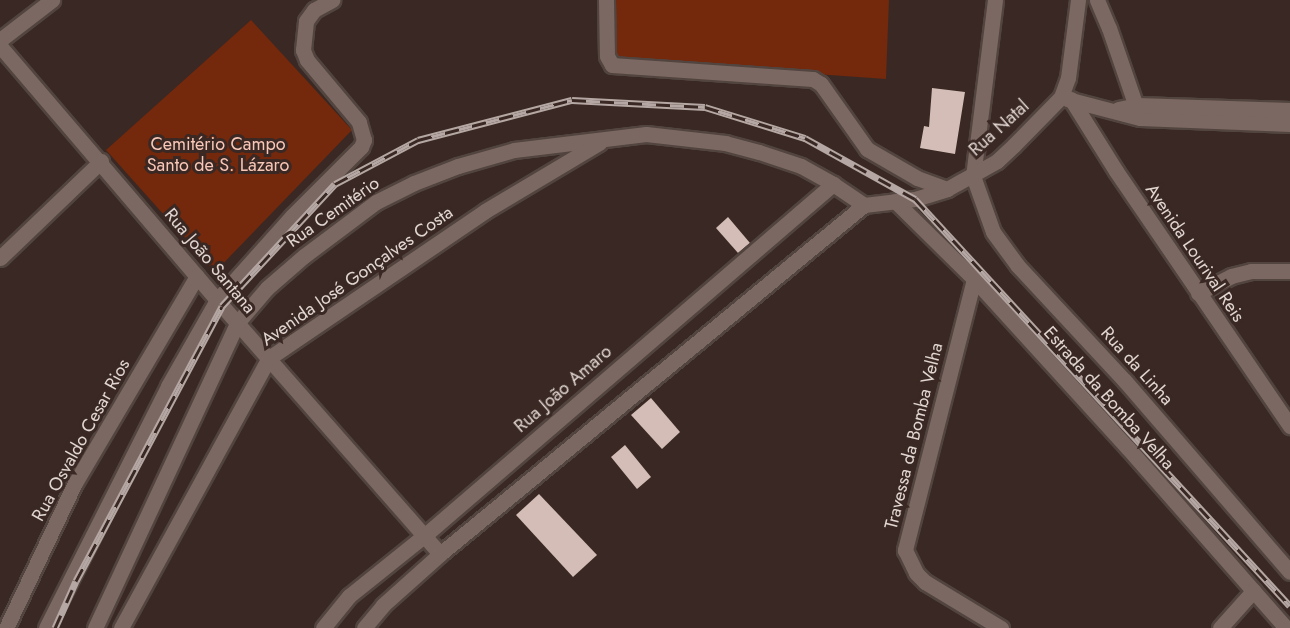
<!DOCTYPE html>
<html>
<head>
<meta charset="utf-8">
<style>
  body { margin:0 }
  #map { position:relative; width:1290px; height:628px; overflow:hidden; background:#392823; font-family:Jost,sans-serif }
  div>[style] { position:absolute }
  [style*='--x'] { left:calc(var(--x)*1px); top:calc(var(--y)*1px); width:calc(var(--w)*1px); rotate:calc(var(--a)*1deg) }
  .green>* { inset:0; background:#74280c }
  .building>* { inset:0; background:#d3bdb6 }
  .roads { filter:drop-shadow(2px 0 #52443f) drop-shadow(-2px 0 #52443f) drop-shadow(0 2px #52443f) drop-shadow(0 -2px #52443f) }
  .minor>* { height:15px; margin:-7.5px; padding:0 7.5px; transform-origin:7.5px; border-radius:7.5px; background:#7c6862 }
  .tertiary>* { height:15px; margin:-7.5px; padding:0 7.5px; transform-origin:7.5px; border-radius:7.5px; background:#7c6862 }
  .rail>* { height:7px; margin-top:-3.5px; transform-origin:0; background:repeating-linear-gradient(90deg,#392823 0 14px,#b5a7a3 0 28px); box-sizing:border-box; border-block:2px solid #b5a7a3 }
  span { translate:-50% -50%; white-space:nowrap; text-align:center; line-height:1.15; -webkit-text-stroke:6px #392823; paint-order:stroke }
  .street-label { font-size:18px; color:#e2d6d2 }
  .park-label { font-size:18px; color:#f9c7b7 }
</style>
</head>
<body>
<div id="map">
  <div class="green">
    <div style="clip-path:polygon(616px 0,889px 0,886px 79px,614px 60px)"></div>
    <div style="clip-path:polygon(251px 20px,352px 130px,215px 272px,106px 150px)"></div>
  </div>
  <div class="building">
    <div style="clip-path:polygon(932px 88px,965px 92px,955px 154px,920px 148px,924px 126px,929px 127px)"></div>
    <div style="clip-path:polygon(728px 217px,750px 243px,738px 253px,716px 228px)"></div>
    <div style="clip-path:polygon(651px 398px,680px 432px,662px 449px,631px 415px)"></div>
    <div style="clip-path:polygon(625px 445px,651px 477px,637px 489px,611px 457px)"></div>
    <div style="clip-path:polygon(539px 494px,597px 555px,573px 577px,516px 515px)"></div>
  </div>
  <div class="roads">
    <div class="minor">
      <div style="--x:606;--y:0;--w:56;--a:89"></div>
      <div style="--x:607;--y:56;--w:10;--a:61"></div>
      <div style="--x:612;--y:65;--w:201;--a:4"></div>
      <div style="--x:813;--y:79;--w:9;--a:32"></div>
      <div style="--x:821;--y:84;--w:80;--a:54.7"></div>
      <div style="--x:867;--y:149;--w:58;--a:30.1"></div>
      <div style="--x:917;--y:178;--w:32;--a:20"></div>
      <div style="--x:995;--y:0;--w:177;--a:97.1"></div>
      <div style="--x:973;--y:176;--w:59;--a:70.3"></div>
      <div style="--x:993;--y:232;--w:42;--a:53.7"></div>
      <div style="--x:1018;--y:266;--w:157;--a:47.1"></div>
      <div style="--x:1125;--y:381;--w:252;--a:49.2"></div>
      <div style="--x:1097;--y:0;--w:30;--a:67"></div>
      <div style="--x:1109;--y:28;--w:92;--a:71"></div>
      <div style="--x:0;--y:40;--w:66;--a:-37.6"></div>
      <div style="--x:0;--y:46;--w:334;--a:49.5"></div>
      <div style="--x:217;--y:300;--w:338;--a:48.7"></div>
      <div style="--x:1067;--y:99;--w:75;--a:14.6"></div>
      <div style="--x:1140;--y:118;--w:150;--a:2.3"></div>
      <div style="--x:1071;--y:99;--w:85;--a:58"></div>
      <div style="--x:1116;--y:171;--w:309;--a:55.7"></div>
      <div style="--x:1118;--y:109;--w:19;--a:-12"></div>
      <div style="--x:1137;--y:105;--w:153;--a:1.9"></div>
      <div style="--x:895;--y:201;--w:111;--a:44.6"></div>
      <div style="--x:974;--y:279;--w:227;--a:47.7"></div>
      <div style="--x:1127;--y:447;--w:241;--a:48.7"></div>
      <div style="--x:0;--y:258;--w:140;--a:-43.8"></div>
      <div style="--x:974;--y:279;--w:280;--a:104.3"></div>
      <div style="--x:905;--y:550;--w:25;--a:64"></div>
      <div style="--x:916;--y:573;--w:13;--a:45"></div>
      <div style="--x:925;--y:582;--w:89;--a:31.2"></div>
      <div style="--x:1198;--y:293;--w:37;--a:-27"></div>
      <div style="--x:1231;--y:276;--w:21;--a:-14"></div>
      <div style="--x:1251;--y:271;--w:39;--a:0"></div>
      <div style="--x:6;--y:628;--w:161;--a:-64.6"></div>
      <div style="--x:75;--y:483;--w:240;--a:-59.5"></div>
      <div style="--x:46;--y:628;--w:271;--a:-63.2"></div>
      <div style="--x:168;--y:386;--w:99;--a:-60.3"></div>
      <div style="--x:217;--y:300;--w:113;--a:-48.2"></div>
      <div style="--x:292;--y:216;--w:98;--a:-45"></div>
      <div style="--x:361;--y:147;--w:8;--a:-67"></div>
      <div style="--x:364;--y:140;--w:19;--a:-106"></div>
      <div style="--x:359;--y:122;--w:81;--a:-130"></div>
      <div style="--x:307;--y:60;--w:11;--a:-112"></div>
      <div style="--x:303;--y:50;--w:29;--a:-84"></div>
      <div style="--x:306;--y:21;--w:14;--a:-54"></div>
      <div style="--x:314;--y:10;--w:21;--a:-29"></div>
      <div style="--x:95;--y:628;--w:336;--a:-65"></div>
      <div style="--x:237;--y:323;--w:46;--a:-49.4"></div>
      <div style="--x:267;--y:288;--w:49;--a:-40.9"></div>
      <div style="--x:304;--y:256;--w:90;--a:-36.9"></div>
      <div style="--x:376;--y:202;--w:42;--a:-26.6"></div>
      <div style="--x:414;--y:183;--w:47;--a:-21.1"></div>
      <div style="--x:458;--y:166;--w:58;--a:-15.9"></div>
      <div style="--x:514;--y:150;--w:133;--a:-6.9"></div>
      <div style="--x:646;--y:134;--w:80;--a:6.5"></div>
      <div style="--x:725;--y:143;--w:35;--a:15"></div>
      <div style="--x:759;--y:152;--w:44;--a:18.4"></div>
      <div style="--x:801;--y:166;--w:37;--a:29"></div>
      <div style="--x:121;--y:628;--w:308;--a:-61.3"></div>
      <div style="--x:269;--y:358;--w:261;--a:-34.2"></div>
      <div style="--x:485;--y:211;--w:133;--a:-30.8"></div>
      <div style="--x:1220;--y:628;--w:50;--a:-48.3"></div>
    </div>
    <div class="tertiary">
      <div style="--x:864;--y:205;--w:51;--a:-6.7"></div>
      <div style="--x:915;--y:199;--w:34;--a:-17"></div>
      <div style="--x:947;--y:189;--w:57;--a:-29.2"></div>
      <div style="--x:997;--y:161;--w:23;--a:-43"></div>
      <div style="--x:1014;--y:145;--w:67;--a:-45.6"></div>
      <div style="--x:1061;--y:97;--w:20;--a:-70"></div>
      <div style="--x:1068;--y:78;--w:79;--a:-82.7"></div>
      <div style="--x:323;--y:628;--w:41;--a:-50.9"></div>
      <div style="--x:349;--y:596;--w:96;--a:-38.7"></div>
      <div style="--x:424;--y:536;--w:540;--a:-40.72"></div>
      <div style="--x:833;--y:184;--w:37;--a:34"></div>
      <div style="--x:364;--y:628;--w:30;--a:-50"></div>
      <div style="--x:383;--y:605;--w:76;--a:-41.8"></div>
      <div style="--x:440;--y:554;--w:549;--a:-39.46"></div>
    </div>
  </div>
  <div class="rail">
    <div style="--x:55;--y:628;--w:51;--a:-65.9"></div>
    <div style="--x:76;--y:581;--w:311;--a:-62"></div>
    <div style="--x:222;--y:306;--w:166;--a:-47.2"></div>
    <div style="--x:335;--y:184;--w:94;--a:-27.9"></div>
    <div style="--x:418;--y:140;--w:159;--a:-14.6"></div>
    <div style="--x:572;--y:100;--w:133;--a:3"></div>
    <div style="--x:705;--y:107;--w:105;--a:17.2"></div>
    <div style="--x:805;--y:138;--w:126;--a:29"></div>
    <div style="--x:915;--y:199;--w:553;--a:47.34"></div>
  </div>
  <div class="street-label">
    <span style="left:999px;top:128px;rotate:-42deg">Rua Natal</span>
    <span style="left:333px;top:212px;rotate:-35deg">Rua Cemitério</span>
    <span style="left:1195px;top:253px;rotate:56deg">Avenida Lourival Reis</span>
    <span style="left:210px;top:261px;rotate:50deg">Rua João Santana</span>
    <span style="left:357px;top:276px;rotate:-35deg">Avenida José Gonçalves Costa</span>
    <span style="left:1137px;top:366px;rotate:48deg">Rua da Linha</span>
    <span style="left:563px;top:389px;rotate:-41deg">Rua João Amaro</span>
    <span style="left:1109px;top:398px;rotate:48deg">Estrada da Bomba Velha</span>
    <span style="left:914px;top:436px;rotate:-76deg">Travessa da Bomba Velha</span>
    <span style="left:81px;top:440px;rotate:-61deg">Rua Osvaldo Cesar Rios</span>
  </div>
  <div class="park-label">
    <span style="left:218px;top:155px">Cemitério Campo<br>Santo de S. Lázaro</span>
  </div>
</div>
</body>
</html>
